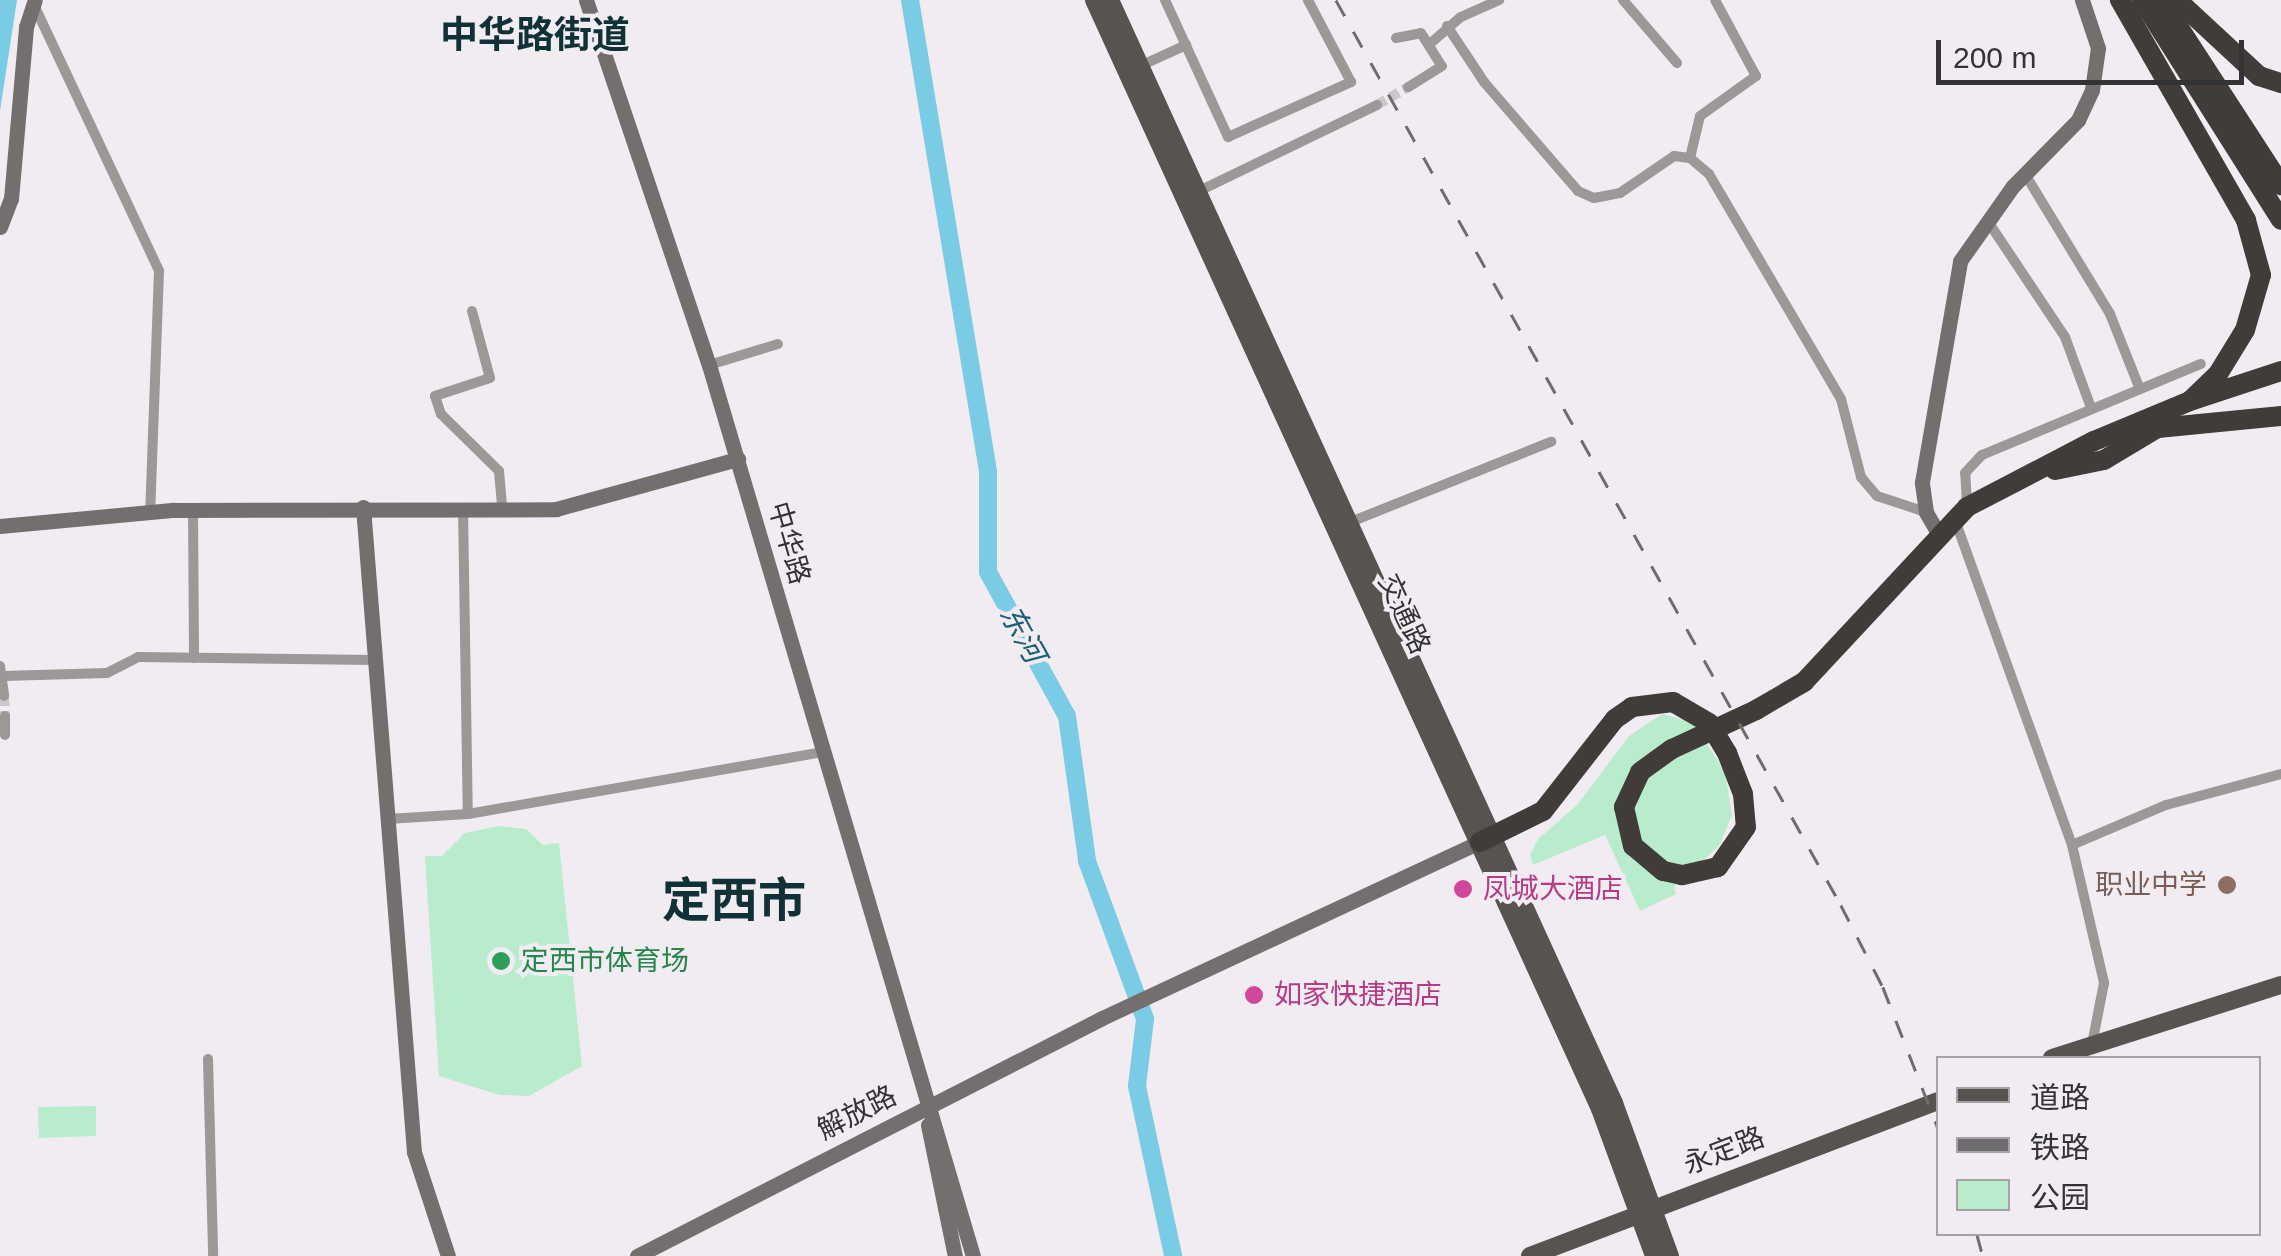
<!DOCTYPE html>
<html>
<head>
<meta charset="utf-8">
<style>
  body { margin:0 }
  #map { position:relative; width:2281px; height:1256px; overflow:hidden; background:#f1ecf1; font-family:Arial,"Noto Sans SC",sans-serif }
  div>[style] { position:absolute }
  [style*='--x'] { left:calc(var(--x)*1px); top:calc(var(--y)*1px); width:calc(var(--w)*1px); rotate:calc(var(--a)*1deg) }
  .green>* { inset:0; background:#b9eccc }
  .water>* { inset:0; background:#7acbe4 }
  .river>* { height:18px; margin:-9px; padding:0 9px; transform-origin:9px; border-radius:9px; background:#7acbe4 }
  .street-tunnel>* { height:10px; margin-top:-5px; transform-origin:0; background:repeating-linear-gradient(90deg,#cbc7cb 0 10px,transparent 0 15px) }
  .street>* { height:10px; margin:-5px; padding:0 5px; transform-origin:5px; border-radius:5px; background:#9b9897 }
  .secondary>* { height:15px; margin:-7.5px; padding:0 7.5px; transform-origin:7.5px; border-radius:7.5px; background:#746f6e }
  .primary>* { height:18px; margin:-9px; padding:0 9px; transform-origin:9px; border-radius:9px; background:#585351 }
  .highway>* { height:20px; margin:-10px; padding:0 10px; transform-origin:10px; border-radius:10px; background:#413b39 }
  .rail>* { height:2.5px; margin-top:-1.25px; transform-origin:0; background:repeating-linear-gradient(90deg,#6e6c6f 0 18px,transparent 0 36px) }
  .dots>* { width:28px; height:28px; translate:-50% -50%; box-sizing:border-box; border:5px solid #f1ecf1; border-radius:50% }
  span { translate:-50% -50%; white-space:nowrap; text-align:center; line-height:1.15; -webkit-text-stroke:8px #f1ecf1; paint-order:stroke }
  .street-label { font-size:28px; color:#333234 }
  .education-label { font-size:28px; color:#785e54 }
  .right { translate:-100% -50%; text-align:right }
  .hotel-label { font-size:28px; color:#b23c85 }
  .left { translate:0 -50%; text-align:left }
  .leisure-label { font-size:28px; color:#27864d }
  .water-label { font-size:30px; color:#1f5f72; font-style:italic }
  .district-label { font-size:38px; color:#103236; font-weight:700 }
  .town-label { font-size:48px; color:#103236; font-weight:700 }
  .legend { position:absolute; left:1936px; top:1056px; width:325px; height:180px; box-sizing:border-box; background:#f1ecf1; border:2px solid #a5a2a5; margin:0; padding:12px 18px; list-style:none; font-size:30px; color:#333234 }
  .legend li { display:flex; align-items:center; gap:20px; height:50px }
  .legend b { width:50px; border:2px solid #a5a2a5 }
  .scale { position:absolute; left:1936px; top:40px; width:308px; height:45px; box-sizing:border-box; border:5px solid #333234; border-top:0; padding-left:12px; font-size:30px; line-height:35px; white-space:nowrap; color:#333234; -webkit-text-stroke:8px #f1ecf1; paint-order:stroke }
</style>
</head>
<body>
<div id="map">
  <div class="green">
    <div style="clip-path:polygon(1662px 714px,1693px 722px,1725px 772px,1732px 815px,1719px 846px,1674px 887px,1676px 894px,1640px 911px,1605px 835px,1533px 865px,1530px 855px,1538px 839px,1577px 805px,1629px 736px)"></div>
    <div style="clip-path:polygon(499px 826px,526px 829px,543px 845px,559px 843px,582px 1066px,529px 1096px,499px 1095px,439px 1076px,425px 856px,442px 856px,465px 833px)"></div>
    <div style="clip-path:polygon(96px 1106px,96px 1136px,39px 1138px,38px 1107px)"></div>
  </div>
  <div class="water">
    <div style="clip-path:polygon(0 0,17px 0,0 111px)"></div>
  </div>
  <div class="river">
    <div style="--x:910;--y:0;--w:478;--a:80.6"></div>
    <div style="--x:988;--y:472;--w:100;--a:90"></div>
    <div style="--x:988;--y:572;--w:164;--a:61.3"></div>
    <div style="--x:1067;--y:716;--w:146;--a:82.1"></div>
    <div style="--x:1087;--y:861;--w:168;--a:69.8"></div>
    <div style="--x:1145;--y:1019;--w:67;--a:96.8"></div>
    <div style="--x:1137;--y:1086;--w:174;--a:78"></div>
  </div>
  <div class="street-tunnel">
    <div style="--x:1377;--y:105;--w:36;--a:-30"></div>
    <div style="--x:4;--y:696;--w:20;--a:87"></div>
  </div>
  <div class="street">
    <div style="--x:1165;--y:0;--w:151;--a:65.3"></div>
    <div style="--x:1228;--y:137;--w:135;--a:-24.1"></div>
    <div style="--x:1351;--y:82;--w:93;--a:-117.7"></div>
    <div style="--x:1623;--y:0;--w:83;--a:49.4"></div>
    <div style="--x:34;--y:5;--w:294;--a:64.8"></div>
    <div style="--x:159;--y:271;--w:240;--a:92.1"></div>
    <div style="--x:1447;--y:26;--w:67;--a:56.5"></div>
    <div style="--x:1484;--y:82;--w:144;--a:49.2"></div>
    <div style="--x:1578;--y:191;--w:17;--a:24"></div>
    <div style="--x:1594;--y:198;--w:26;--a:-11"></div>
    <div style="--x:1620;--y:193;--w:65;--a:-34.4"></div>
    <div style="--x:1674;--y:156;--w:16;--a:7"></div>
    <div style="--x:1690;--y:158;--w:25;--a:40"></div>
    <div style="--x:1709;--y:174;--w:261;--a:59.6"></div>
    <div style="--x:1841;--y:399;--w:81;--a:75.6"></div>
    <div style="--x:1861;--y:477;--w:25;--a:50"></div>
    <div style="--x:1877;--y:496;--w:52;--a:18.1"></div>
    <div style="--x:1396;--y:38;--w:25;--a:-11"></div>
    <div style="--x:1421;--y:33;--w:39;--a:58"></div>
    <div style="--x:1442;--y:66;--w:40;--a:148"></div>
    <div style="--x:1432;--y:42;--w:38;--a:-41"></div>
    <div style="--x:1461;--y:17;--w:42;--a:-24.1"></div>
    <div style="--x:1140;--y:66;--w:51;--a:-24.5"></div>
    <div style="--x:1690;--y:158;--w:43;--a:-76.6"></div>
    <div style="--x:1700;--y:116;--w:69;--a:-35.5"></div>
    <div style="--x:1756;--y:76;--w:86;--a:-118.3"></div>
    <div style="--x:2025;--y:174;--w:164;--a:58.7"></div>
    <div style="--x:2110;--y:314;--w:79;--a:68.3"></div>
    <div style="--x:1197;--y:192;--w:200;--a:-25.8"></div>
    <div style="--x:1987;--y:220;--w:141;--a:56.3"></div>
    <div style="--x:2065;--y:337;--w:72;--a:69.8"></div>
    <div style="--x:472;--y:311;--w:69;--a:75"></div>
    <div style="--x:490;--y:378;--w:58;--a:161.9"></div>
    <div style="--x:435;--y:396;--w:19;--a:72"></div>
    <div style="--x:441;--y:414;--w:81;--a:44.5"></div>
    <div style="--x:499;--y:471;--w:38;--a:85"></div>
    <div style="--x:709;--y:365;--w:72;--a:-16.9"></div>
    <div style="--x:1967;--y:506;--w:33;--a:-93"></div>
    <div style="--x:1965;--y:473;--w:25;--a:-47"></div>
    <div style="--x:1982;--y:455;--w:237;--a:-22.6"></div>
    <div style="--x:463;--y:508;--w:306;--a:89.1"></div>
    <div style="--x:193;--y:509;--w:149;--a:89.6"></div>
    <div style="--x:1955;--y:520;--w:345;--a:70.2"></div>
    <div style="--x:2072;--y:845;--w:142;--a:76.9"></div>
    <div style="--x:2104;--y:983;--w:62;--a:101.1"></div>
    <div style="--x:1348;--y:523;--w:219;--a:-21.8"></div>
    <div style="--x:0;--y:666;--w:30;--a:82"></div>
    <div style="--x:4;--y:676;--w:103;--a:-1.7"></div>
    <div style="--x:107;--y:673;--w:35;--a:-27"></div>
    <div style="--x:138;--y:657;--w:237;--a:0.7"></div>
    <div style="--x:5;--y:716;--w:19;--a:90"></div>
    <div style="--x:388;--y:819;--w:80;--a:-3.6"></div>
    <div style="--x:468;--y:814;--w:361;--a:-9.9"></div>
    <div style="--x:2072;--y:845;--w:102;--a:-23.1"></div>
    <div style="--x:2166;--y:805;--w:119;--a:-15.1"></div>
    <div style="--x:208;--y:1059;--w:197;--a:88.5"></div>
  </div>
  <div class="secondary">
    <div style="--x:586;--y:0;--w:385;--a:71.4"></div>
    <div style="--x:709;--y:365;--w:929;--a:73.5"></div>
    <div style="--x:0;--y:227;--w:30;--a:-69"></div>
    <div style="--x:11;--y:199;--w:173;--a:-85"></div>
    <div style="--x:26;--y:27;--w:28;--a:-72"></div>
    <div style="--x:363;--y:507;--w:647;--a:85.48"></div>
    <div style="--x:414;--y:1152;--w:109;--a:71.9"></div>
    <div style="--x:0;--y:526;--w:175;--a:-5.3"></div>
    <div style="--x:174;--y:510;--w:382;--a:-0.1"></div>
    <div style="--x:556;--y:509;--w:189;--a:-15.4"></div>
    <div style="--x:1938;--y:533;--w:24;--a:-120"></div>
    <div style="--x:1926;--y:512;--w:30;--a:-98"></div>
    <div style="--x:1922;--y:482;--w:224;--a:-80.2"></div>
    <div style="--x:1960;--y:261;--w:92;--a:-54.8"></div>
    <div style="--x:2013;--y:186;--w:93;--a:-45.4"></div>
    <div style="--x:2078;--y:120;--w:33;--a:-65"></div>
    <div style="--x:2092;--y:90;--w:42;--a:-81.9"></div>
    <div style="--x:2098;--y:48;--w:51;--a:-108.4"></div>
    <div style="--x:928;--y:1125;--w:134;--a:78.4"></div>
    <div style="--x:637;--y:1256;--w:522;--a:-27.1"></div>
    <div style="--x:1102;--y:1018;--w:417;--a:-25"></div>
  </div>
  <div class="primary">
    <div style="--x:1094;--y:0;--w:1219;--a:65.47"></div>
    <div style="--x:1600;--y:1109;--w:157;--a:69.8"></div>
    <div style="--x:1110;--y:0;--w:1213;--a:65.44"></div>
    <div style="--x:1614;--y:1103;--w:163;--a:69.9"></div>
    <div style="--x:2052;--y:1058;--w:240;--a:-17.7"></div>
    <div style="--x:1530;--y:1256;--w:436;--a:-20.8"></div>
  </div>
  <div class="highway">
    <div style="--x:2142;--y:0;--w:260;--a:57.7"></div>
    <div style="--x:2161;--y:0;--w:221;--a:57"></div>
    <div style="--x:2177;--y:0;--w:112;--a:42.8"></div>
    <div style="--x:2259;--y:76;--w:23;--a:18"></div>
    <div style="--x:2193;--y:400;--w:93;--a:-18.2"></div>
    <div style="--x:2158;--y:428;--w:124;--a:-5.6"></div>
    <div style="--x:2055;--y:470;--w:50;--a:-11.5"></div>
    <div style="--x:2104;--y:460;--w:76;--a:-31"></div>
    <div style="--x:1480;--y:842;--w:70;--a:-26.2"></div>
    <div style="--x:1543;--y:811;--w:117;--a:-52"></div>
    <div style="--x:1615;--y:719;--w:21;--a:-35"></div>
    <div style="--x:1632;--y:707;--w:41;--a:-7"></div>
    <div style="--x:1673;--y:702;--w:42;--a:30.3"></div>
    <div style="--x:1709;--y:723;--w:35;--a:59"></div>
    <div style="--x:1727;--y:753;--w:44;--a:68.7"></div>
    <div style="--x:1743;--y:794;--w:33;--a:85"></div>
    <div style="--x:1746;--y:827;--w:49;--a:125"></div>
    <div style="--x:1718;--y:867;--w:37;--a:167"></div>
    <div style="--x:1682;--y:875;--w:19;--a:-168"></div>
    <div style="--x:1663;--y:871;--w:39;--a:-140"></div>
    <div style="--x:1633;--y:846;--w:40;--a:-103"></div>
    <div style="--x:1624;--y:807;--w:38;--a:-65"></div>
    <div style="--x:1640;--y:772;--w:39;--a:-36"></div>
    <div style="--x:1672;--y:749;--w:93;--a:-24.9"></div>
    <div style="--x:1756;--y:710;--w:56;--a:-30.3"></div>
    <div style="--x:1804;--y:682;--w:239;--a:-47"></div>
    <div style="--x:1967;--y:507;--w:143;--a:-27.5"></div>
    <div style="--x:2094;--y:441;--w:104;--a:-22.6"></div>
    <div style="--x:2190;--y:401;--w:39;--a:-44"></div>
    <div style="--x:2218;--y:374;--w:52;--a:-58.5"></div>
    <div style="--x:2245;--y:330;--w:57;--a:-73.8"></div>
    <div style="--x:2261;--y:275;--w:57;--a:-105.3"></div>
    <div style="--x:2246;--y:220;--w:254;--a:-119.8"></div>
  </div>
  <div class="rail">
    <div style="--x:1336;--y:0;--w:1036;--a:60.84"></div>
    <div style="--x:1841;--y:905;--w:92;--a:62.9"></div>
    <div style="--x:1883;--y:987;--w:151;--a:68.7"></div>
    <div style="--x:1977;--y:1234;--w:23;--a:75"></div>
  </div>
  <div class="dots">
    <div style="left:2227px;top:885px;background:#8d6e63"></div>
    <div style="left:1463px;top:889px;background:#d1479c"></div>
    <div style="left:501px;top:961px;background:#2e9e5b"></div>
    <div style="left:1254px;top:995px;background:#d1479c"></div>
  </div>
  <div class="street-label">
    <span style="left:789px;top:543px;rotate:74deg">中华路</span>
    <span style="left:1404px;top:614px;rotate:65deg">交通路</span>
    <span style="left:857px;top:1113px;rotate:-27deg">解放路</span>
    <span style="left:1724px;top:1151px;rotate:-21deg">永定路</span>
  </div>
  <div class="education-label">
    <span class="right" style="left:2207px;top:885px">职业中学</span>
  </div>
  <div class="hotel-label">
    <span class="left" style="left:1483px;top:889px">凤城大酒店</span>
    <span class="left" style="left:1274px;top:995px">如家快捷酒店</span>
  </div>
  <div class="leisure-label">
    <span class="left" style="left:521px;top:961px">定西市体育场</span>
  </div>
  <div class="water-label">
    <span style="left:1022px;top:634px;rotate:61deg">东河</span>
  </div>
  <div class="district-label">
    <span style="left:535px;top:36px">中华路街道</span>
  </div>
  <div class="town-label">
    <span style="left:734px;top:901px">定西市</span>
  </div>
  <ul class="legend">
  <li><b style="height:12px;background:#585351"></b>道路</li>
  <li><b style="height:12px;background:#6e6c6f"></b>铁路</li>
  <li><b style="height:28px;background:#b9eccc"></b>公园</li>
  </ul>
  <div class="scale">200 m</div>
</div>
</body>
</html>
